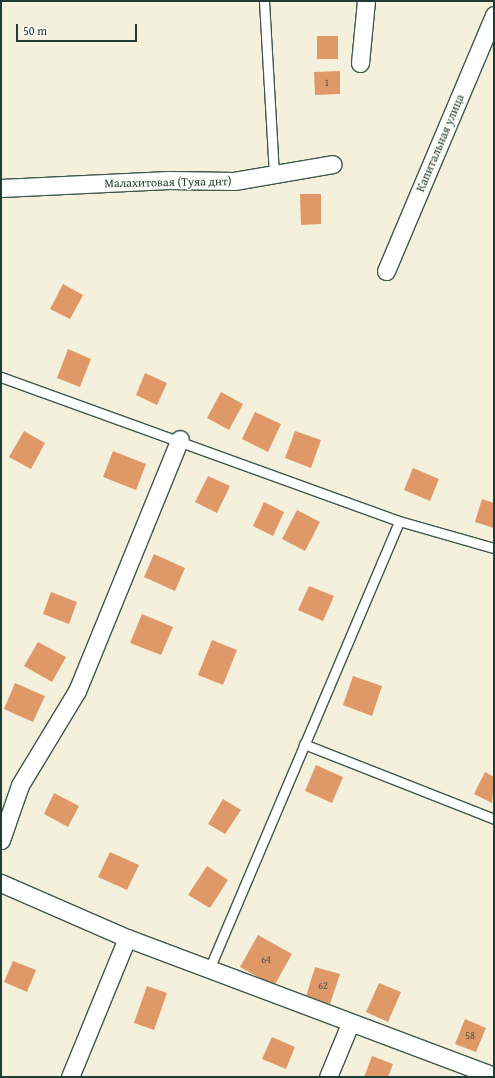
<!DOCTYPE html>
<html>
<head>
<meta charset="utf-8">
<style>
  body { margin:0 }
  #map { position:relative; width:495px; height:1078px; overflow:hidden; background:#f4f0dc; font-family:"Gentium Book Plus",serif }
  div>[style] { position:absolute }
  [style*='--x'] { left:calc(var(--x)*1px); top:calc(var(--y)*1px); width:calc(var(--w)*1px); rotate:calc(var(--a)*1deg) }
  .building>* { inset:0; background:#df9969 }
  .roads { filter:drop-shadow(1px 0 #3f584d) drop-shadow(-1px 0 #3f584d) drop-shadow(0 1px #3f584d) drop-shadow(0 -1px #3f584d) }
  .lane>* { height:9px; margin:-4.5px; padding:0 4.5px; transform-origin:4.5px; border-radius:4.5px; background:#fff }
  .street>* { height:17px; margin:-8.5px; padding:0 8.5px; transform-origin:8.5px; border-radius:8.5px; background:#fff }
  span { translate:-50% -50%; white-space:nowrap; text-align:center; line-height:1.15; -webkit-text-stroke:3px #fdfcf7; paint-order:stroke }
  .number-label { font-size:10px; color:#4f5441 }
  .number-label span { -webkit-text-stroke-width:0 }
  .street-label { font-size:12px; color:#1f3d34 }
  .frame { position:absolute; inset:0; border:2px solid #1f3d34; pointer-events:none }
  .scale { position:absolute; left:16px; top:24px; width:121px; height:18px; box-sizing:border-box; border:2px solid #1f3d34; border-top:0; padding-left:5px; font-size:12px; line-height:14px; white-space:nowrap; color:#1f3d34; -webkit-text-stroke:3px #fdfcf7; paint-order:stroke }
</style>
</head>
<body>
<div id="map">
  <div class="building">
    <div style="clip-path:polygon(317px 36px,338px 36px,338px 59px,317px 59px)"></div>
    <div style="clip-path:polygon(340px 71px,340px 94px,315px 95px,314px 72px)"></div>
    <div style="clip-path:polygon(300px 194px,321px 194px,321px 224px,301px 225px)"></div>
    <div style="clip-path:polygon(63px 284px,83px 295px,70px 319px,50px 309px)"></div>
    <div style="clip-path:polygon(68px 349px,91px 359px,80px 387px,57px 378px)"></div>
    <div style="clip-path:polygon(145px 373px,167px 383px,157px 405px,136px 395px)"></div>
    <div style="clip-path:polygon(221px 392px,243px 404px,229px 430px,207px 418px)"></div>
    <div style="clip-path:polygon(255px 412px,281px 424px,268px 452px,242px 439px)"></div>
    <div style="clip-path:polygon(24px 431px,45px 443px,31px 469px,9px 457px)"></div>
    <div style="clip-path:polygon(295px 431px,321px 440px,311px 468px,285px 458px)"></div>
    <div style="clip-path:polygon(113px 451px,146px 464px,136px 490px,103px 477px)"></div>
    <div style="clip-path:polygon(413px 468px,439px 479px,430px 501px,404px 490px)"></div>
    <div style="clip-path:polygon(208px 476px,230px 486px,217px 513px,195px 502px)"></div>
    <div style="clip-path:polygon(482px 499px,494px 503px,494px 528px,475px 522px)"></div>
    <div style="clip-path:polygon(264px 502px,284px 512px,273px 536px,253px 526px)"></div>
    <div style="clip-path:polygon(297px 510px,320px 522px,305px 551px,282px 539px)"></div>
    <div style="clip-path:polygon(154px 554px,185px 568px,175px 591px,144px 577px)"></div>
    <div style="clip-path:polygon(309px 586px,334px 596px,323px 621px,298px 610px)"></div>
    <div style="clip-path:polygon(51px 592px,77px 602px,69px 624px,43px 614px)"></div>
    <div style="clip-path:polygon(142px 614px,173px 627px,161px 655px,130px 643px)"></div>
    <div style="clip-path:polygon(212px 640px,237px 650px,223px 685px,198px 675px)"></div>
    <div style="clip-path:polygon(38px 642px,66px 657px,52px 682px,24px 666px)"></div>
    <div style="clip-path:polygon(353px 676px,382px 686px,372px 716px,343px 705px)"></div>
    <div style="clip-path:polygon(15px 683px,45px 696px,33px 722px,4px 709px)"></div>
    <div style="clip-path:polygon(316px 765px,343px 777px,332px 803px,305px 791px)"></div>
    <div style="clip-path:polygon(485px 772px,494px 777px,492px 803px,474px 794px)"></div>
    <div style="clip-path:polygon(54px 793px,79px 806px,68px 827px,44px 814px)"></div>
    <div style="clip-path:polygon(223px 799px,241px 810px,225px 834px,208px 824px)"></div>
    <div style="clip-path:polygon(110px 852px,139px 865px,127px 890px,98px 877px)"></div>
    <div style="clip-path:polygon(207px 866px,228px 880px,210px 908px,188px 895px)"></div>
    <div style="clip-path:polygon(258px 935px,292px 954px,274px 986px,240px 967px)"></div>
    <div style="clip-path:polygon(13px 961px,36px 970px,27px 992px,4px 982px)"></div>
    <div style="clip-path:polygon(315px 967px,340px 974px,330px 1004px,306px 997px)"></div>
    <div style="clip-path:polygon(379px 983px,401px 992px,388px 1022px,366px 1012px)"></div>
    <div style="clip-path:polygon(147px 986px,167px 993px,154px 1030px,134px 1023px)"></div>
    <div style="clip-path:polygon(465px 1019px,486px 1028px,476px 1052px,455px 1044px)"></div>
    <div style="clip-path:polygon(272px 1037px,295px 1047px,286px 1069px,262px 1059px)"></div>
    <div style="clip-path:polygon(372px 1056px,393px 1064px,388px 1077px,364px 1077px)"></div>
  </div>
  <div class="roads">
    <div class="lane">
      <div style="--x:264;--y:1;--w:174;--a:86.7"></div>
      <div style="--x:1;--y:377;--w:423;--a:19.9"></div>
      <div style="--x:399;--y:521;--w:99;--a:15.9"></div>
      <div style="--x:304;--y:744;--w:204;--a:21.5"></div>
      <div style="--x:210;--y:967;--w:484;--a:-67"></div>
    </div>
    <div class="street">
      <div style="--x:360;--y:63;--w:62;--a:-84.5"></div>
      <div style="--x:1;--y:188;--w:168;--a:-2.7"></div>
      <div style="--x:169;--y:180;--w:65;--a:0.9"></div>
      <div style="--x:234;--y:181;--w:100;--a:-9.7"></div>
      <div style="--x:386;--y:271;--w:278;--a:-67.1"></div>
      <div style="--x:1;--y:840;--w:58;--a:-70.9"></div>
      <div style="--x:20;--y:785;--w:110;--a:-58.8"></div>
      <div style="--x:77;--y:691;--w:272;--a:-67.8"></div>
      <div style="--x:1;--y:883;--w:137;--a:23.6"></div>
      <div style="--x:127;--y:938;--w:392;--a:20.6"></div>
      <div style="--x:70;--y:1077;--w:150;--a:-67.7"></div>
      <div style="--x:328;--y:1077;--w:57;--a:-67.5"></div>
    </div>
  </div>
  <div class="number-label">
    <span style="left:327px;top:83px">1</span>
    <span style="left:266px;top:960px">64</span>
    <span style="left:323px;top:986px">62</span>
    <span style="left:470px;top:1036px">58</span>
  </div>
  <div class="street-label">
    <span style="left:440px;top:143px;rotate:-67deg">Капитальная улица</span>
    <span style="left:168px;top:182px;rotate:-1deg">Малахитовая (Туяа днт)</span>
  </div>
  <div class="frame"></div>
  <div class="scale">50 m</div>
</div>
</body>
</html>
